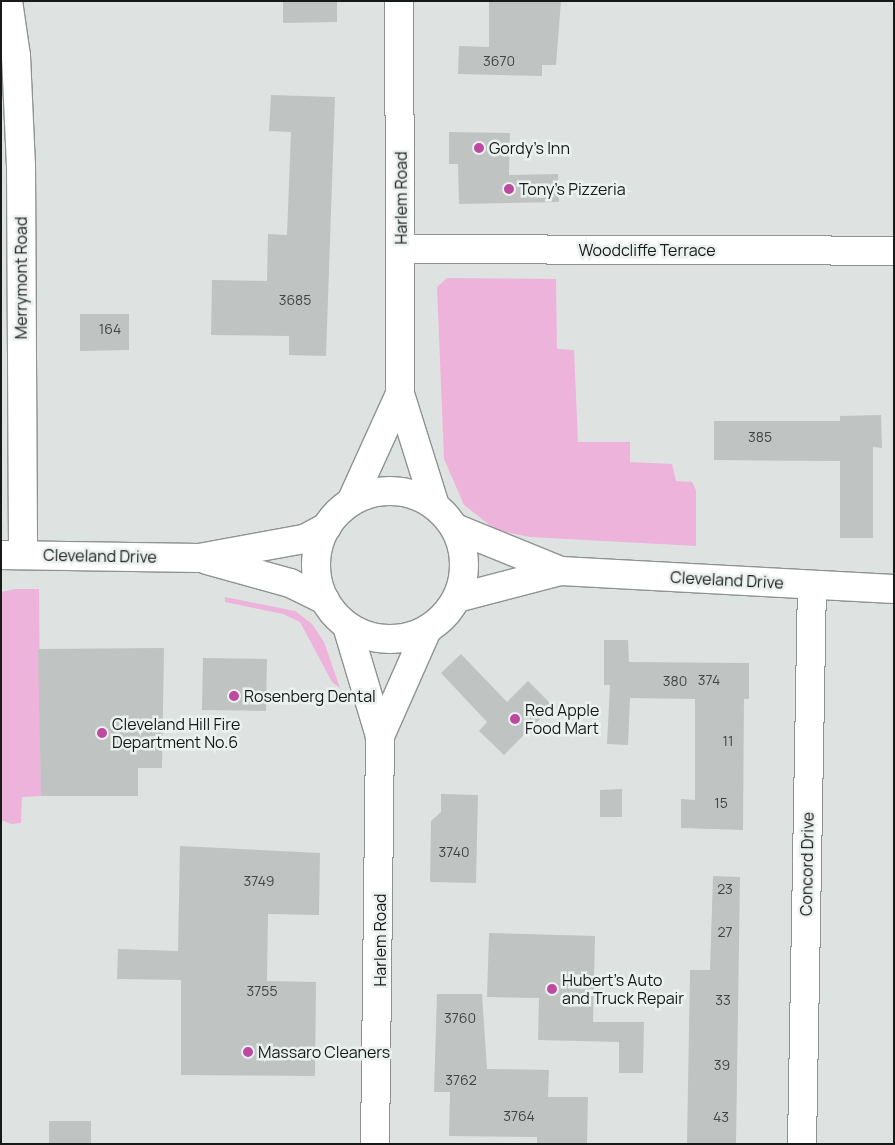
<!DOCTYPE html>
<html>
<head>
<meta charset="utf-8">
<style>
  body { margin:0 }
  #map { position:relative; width:895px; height:1145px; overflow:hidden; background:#dee3e2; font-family:Manrope,sans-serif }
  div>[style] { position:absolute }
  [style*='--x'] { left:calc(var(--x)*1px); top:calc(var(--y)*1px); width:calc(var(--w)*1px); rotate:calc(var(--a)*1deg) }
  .green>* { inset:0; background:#eeb3db }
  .building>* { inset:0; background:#bfc4c2 }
  .roads { filter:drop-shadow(1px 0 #8e9391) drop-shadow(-1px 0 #8e9391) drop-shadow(0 1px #8e9391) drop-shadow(0 -1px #8e9391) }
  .minor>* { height:28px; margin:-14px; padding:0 14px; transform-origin:14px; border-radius:14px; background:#fff }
  .tertiary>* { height:28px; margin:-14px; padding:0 14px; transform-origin:14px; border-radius:14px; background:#fff }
  .secondary>* { height:28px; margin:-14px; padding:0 14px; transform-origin:14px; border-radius:14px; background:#fff }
  .secondary>.ring { margin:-14px; padding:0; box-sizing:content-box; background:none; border:28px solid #fff; border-radius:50% }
  .dots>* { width:14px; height:14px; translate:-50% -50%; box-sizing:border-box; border:2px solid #ebf1ef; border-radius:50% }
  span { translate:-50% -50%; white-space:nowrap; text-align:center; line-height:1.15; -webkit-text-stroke:5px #ebf1ef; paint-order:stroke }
  .number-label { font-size:14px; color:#424443 }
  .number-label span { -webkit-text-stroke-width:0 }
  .poi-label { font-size:16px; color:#181a19 }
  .left { translate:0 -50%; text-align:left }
  .street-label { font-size:16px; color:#181a19 }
  .frame { position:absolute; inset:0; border:2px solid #181a19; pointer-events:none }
</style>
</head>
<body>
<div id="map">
  <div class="green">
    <div style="clip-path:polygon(447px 278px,556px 279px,557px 349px,574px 350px,578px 442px,630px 442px,630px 462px,672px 464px,676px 481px,692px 482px,696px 490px,696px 546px,530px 537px,496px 530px,464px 505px,444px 459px,437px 287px)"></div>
    <div style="clip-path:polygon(16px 589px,39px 589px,41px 796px,22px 797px,21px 823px,11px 824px,1px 820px,1px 592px)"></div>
    <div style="clip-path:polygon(225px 597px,295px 611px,312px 624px,324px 642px,340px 688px,332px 682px,300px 622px,283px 614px,225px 602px)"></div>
  </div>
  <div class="building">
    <div style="clip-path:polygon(283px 1px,337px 1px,337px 22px,283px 23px)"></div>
    <div style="clip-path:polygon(489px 1px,561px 1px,556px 65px,542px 65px,542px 76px,458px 74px,459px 46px,489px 47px)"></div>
    <div style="clip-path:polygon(271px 95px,335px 97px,326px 356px,289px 355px,289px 336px,211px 335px,212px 280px,267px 281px,268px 234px,287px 235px,291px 132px,269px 131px)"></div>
    <div style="clip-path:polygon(449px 132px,510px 133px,509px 175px,558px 174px,559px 202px,459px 204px,458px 164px,449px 164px)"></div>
    <div style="clip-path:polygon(80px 314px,129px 314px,129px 350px,80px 351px)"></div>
    <div style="clip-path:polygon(881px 415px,882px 448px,873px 447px,873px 538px,840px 538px,840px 461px,714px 460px,714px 421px,840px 421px,840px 416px)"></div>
    <div style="clip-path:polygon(604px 640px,628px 640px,629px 662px,749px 663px,749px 699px,744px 699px,743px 830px,681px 828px,681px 799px,695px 800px,695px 699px,630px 698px,628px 745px,607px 744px,610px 685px,604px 685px)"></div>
    <div style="clip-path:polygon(164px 648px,162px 768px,138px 768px,138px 796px,41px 796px,38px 649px)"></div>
    <div style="clip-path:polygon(461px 654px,507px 702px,528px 681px,553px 706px,504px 755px,479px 731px,487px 722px,441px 673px)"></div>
    <div style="clip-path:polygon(203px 658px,267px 659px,266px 711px,202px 710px)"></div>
    <div style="clip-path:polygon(622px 789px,622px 817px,600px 817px,600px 790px)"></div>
    <div style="clip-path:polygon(441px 794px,478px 795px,476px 883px,430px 882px,431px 821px,441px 812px)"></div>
    <div style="clip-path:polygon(180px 846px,320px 853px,319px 915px,268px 914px,267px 981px,316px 982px,315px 1076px,181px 1075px,181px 980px,117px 979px,118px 949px,178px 951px)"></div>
    <div style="clip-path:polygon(713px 876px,740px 877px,736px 1144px,687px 1144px,690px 970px,710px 970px)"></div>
    <div style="clip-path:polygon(489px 933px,595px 936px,593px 1022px,644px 1022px,643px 1073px,619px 1073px,619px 1042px,538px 1040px,539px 998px,487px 997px)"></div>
    <div style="clip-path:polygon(437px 994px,482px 994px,487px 1069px,549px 1070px,548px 1097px,588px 1097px,587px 1144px,537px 1144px,537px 1137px,449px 1136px,450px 1092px,434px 1092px)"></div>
    <div style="clip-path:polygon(49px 1121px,91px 1121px,91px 1144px,49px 1144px)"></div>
  </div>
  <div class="roads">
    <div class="minor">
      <div style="--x:8;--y:1;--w:56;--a:81.7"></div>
      <div style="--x:16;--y:56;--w:109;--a:87.4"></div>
      <div style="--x:21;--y:165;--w:390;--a:89.7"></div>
      <div style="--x:401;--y:249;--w:493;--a:0.2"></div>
      <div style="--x:802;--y:1144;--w:559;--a:-88.98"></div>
    </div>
    <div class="tertiary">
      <div style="--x:455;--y:528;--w:114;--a:22.1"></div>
      <div style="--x:1;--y:555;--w:198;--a:0.9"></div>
      <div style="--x:199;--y:558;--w:107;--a:-10.3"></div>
      <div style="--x:304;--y:539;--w:26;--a:-28"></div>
      <div style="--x:207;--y:560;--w:86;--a:15.5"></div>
      <div style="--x:290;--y:583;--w:39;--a:26"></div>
      <div style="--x:457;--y:598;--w:107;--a:-14.6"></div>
      <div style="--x:561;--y:571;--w:333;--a:3.1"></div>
    </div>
    <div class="secondary">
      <div style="--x:400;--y:394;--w:117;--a:72.6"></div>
      <div class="ring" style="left:316px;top:491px;width:120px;height:120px"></div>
      <div style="--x:351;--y:502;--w:119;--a:-65.6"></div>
      <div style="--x:400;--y:394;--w:393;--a:-90.1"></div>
      <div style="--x:347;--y:626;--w:115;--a:73.3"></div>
      <div style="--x:380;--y:736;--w:408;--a:90.7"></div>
      <div style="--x:380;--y:736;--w:116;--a:-66.1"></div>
    </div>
  </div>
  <div class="dots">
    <div style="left:479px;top:148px;background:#be49a1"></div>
    <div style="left:509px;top:189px;background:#be49a1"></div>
    <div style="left:234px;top:696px;background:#be49a1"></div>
    <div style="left:515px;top:719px;background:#be49a1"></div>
    <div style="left:102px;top:733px;background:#be49a1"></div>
    <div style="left:552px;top:989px;background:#be49a1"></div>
    <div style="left:248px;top:1052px;background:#be49a1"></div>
  </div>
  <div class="number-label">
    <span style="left:499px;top:61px">3670</span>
    <span style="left:295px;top:300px">3685</span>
    <span style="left:110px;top:329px">164</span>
    <span style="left:760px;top:437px">385</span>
    <span style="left:709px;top:680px">374</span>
    <span style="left:675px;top:681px">380</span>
    <span style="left:728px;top:741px">11</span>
    <span style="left:721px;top:803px">15</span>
    <span style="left:454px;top:852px">3740</span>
    <span style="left:259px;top:881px">3749</span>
    <span style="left:725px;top:889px">23</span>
    <span style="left:725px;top:932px">27</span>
    <span style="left:262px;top:991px">3755</span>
    <span style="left:723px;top:1000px">33</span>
    <span style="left:460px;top:1018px">3760</span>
    <span style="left:722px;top:1065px">39</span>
    <span style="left:461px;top:1080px">3762</span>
    <span style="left:519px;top:1116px">3764</span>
    <span style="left:721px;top:1117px">43</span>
  </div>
  <div class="poi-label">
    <span class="left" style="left:489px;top:148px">Gordy's Inn</span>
    <span class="left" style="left:519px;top:189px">Tony's Pizzeria</span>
    <span class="left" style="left:244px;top:696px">Rosenberg Dental</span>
    <span class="left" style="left:525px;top:719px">Red Apple<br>Food Mart</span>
    <span class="left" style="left:112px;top:733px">Cleveland Hill Fire<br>Department No.6</span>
    <span class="left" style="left:562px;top:989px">Hubert's Auto<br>and Truck Repair</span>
    <span class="left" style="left:258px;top:1052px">Massaro Cleaners</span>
  </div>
  <div class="street-label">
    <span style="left:401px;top:198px;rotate:-90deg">Harlem Road</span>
    <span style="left:647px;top:250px">Woodcliffe Terrace</span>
    <span style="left:21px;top:278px;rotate:-90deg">Merrymont Road</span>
    <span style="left:100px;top:556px;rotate:1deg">Cleveland Drive</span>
    <span style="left:727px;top:580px;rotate:3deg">Cleveland Drive</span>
    <span style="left:807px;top:864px;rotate:-89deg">Concord Drive</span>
    <span style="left:380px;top:940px;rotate:-90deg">Harlem Road</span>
  </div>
  <div class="frame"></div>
</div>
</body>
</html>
